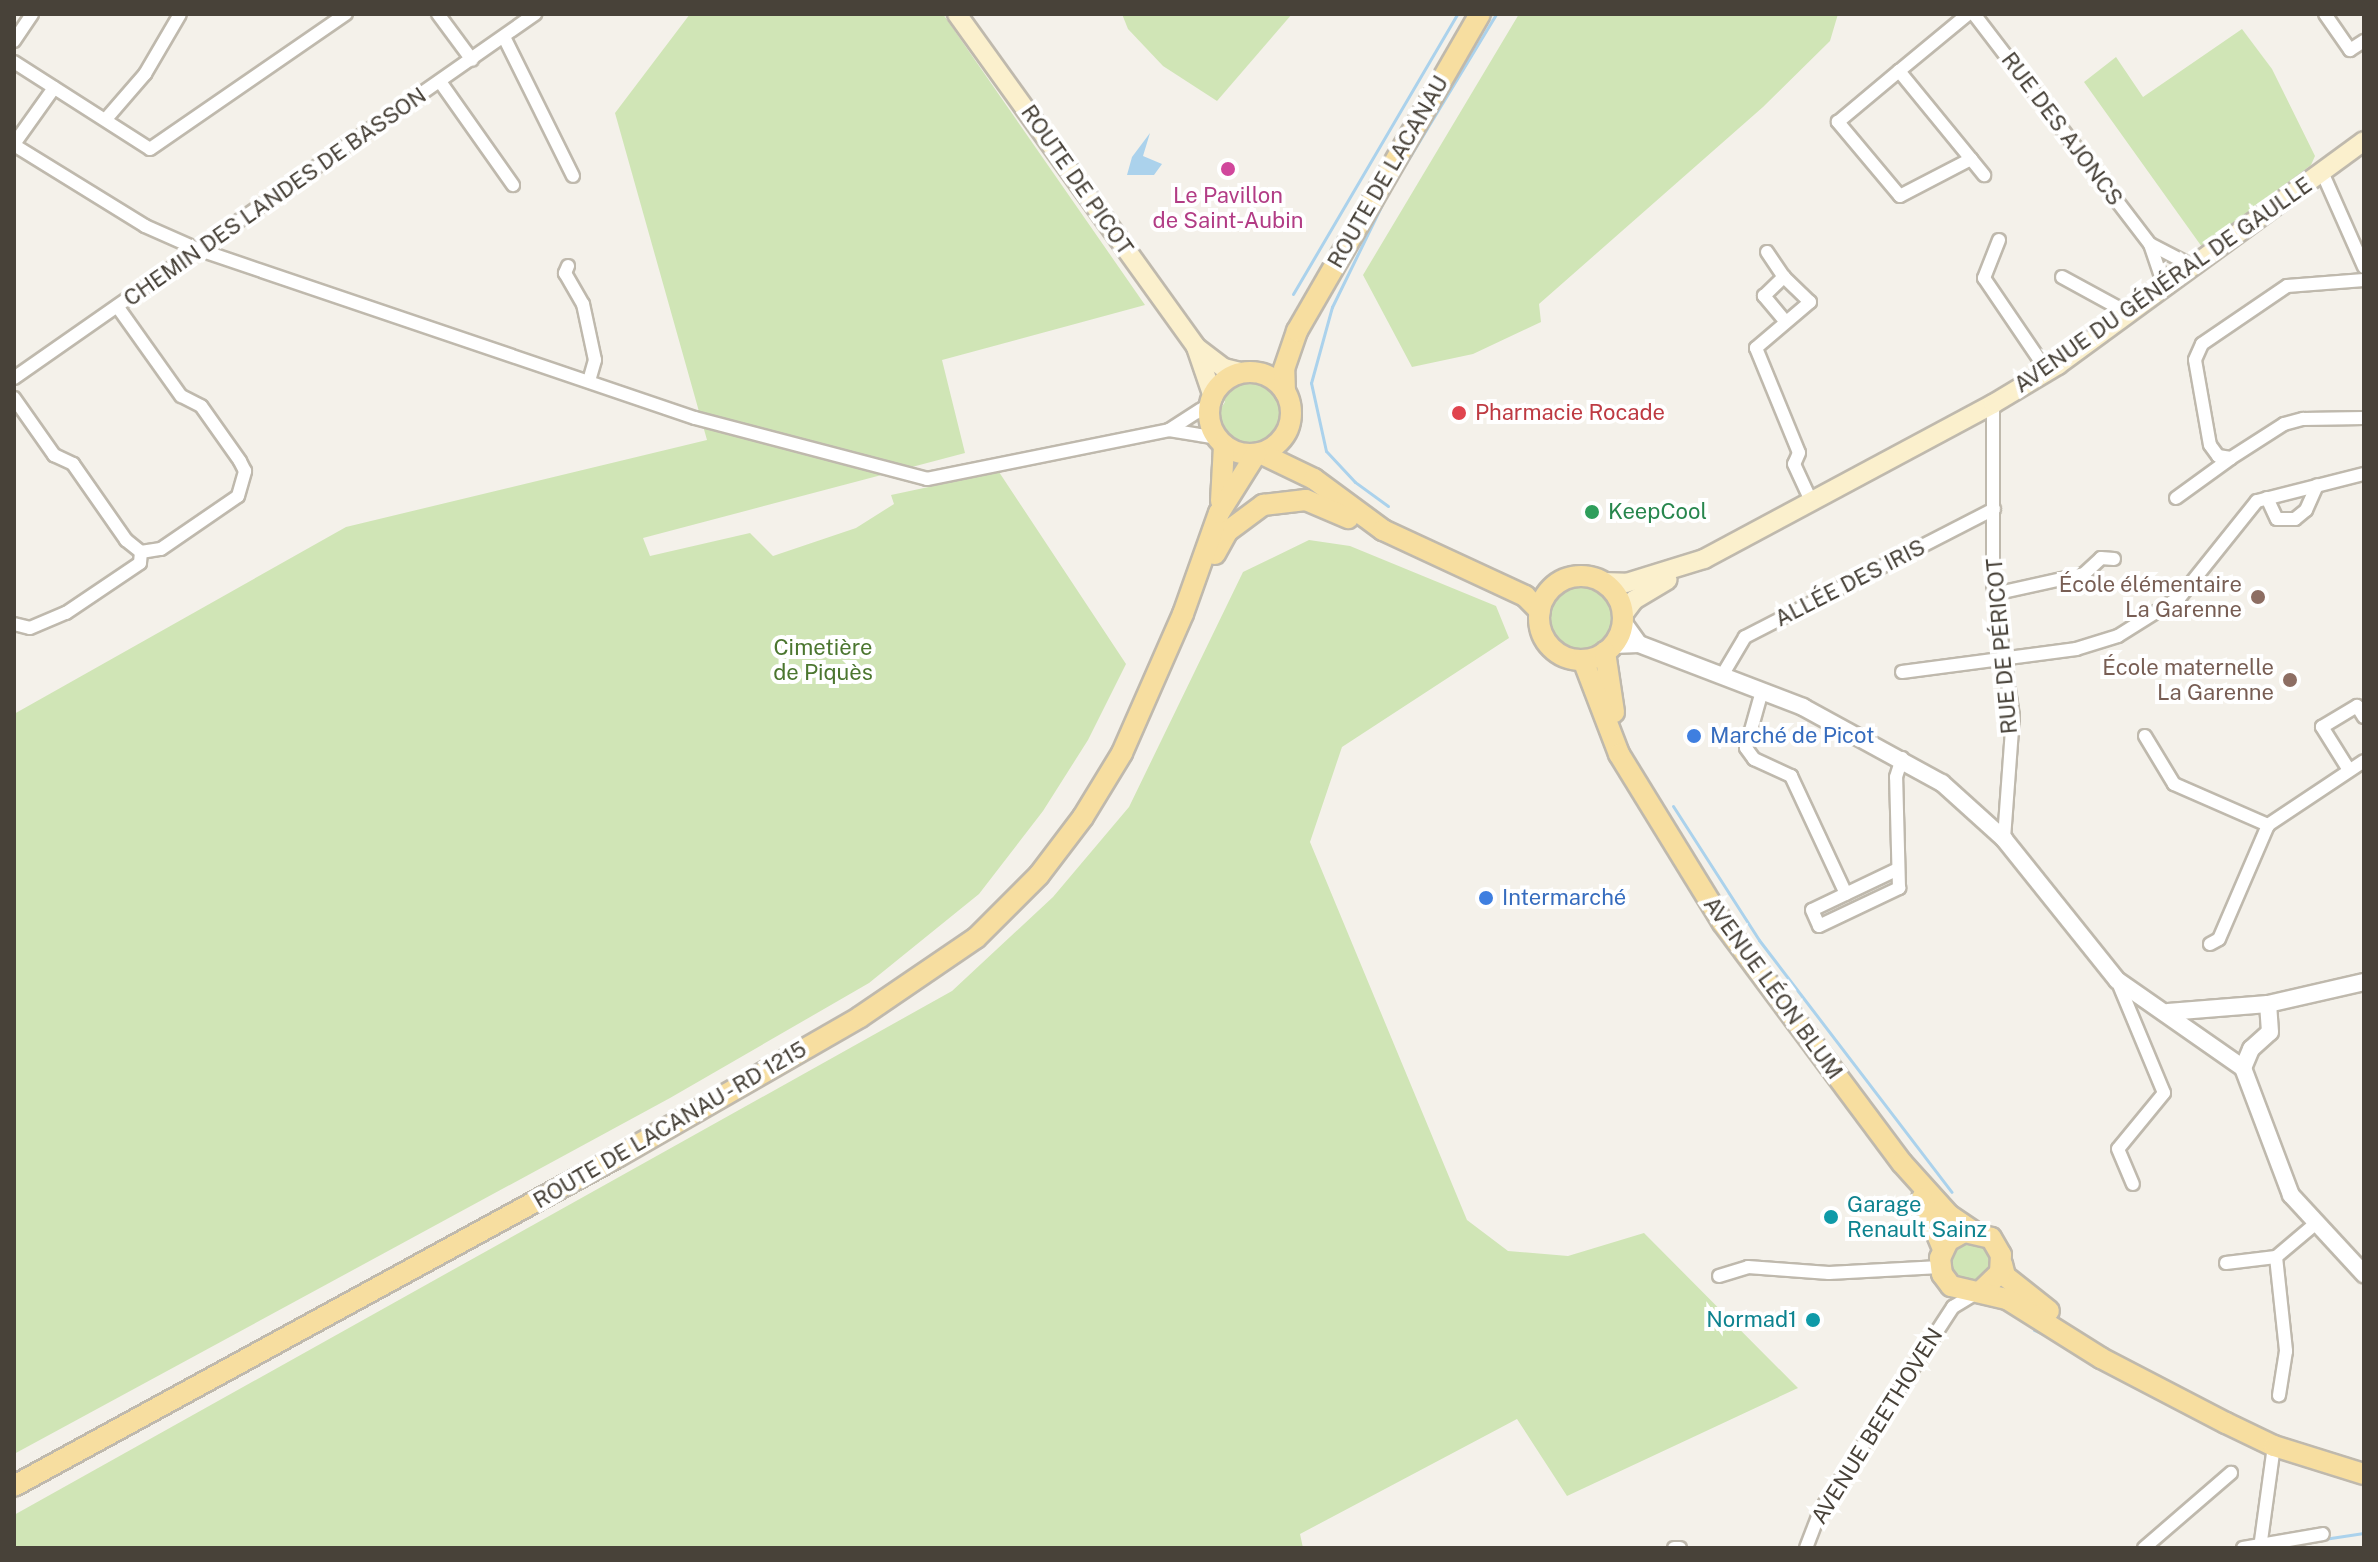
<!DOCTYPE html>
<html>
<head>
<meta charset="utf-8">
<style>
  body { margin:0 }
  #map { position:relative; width:2378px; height:1562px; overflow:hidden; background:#f4f1ea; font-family:"Public Sans",sans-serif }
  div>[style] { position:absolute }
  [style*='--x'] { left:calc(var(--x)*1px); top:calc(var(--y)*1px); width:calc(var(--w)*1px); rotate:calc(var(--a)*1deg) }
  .green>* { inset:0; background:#d0e5b6 }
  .round { border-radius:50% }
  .water>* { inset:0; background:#abd2ec }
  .stream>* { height:3px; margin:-1.5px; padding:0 1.5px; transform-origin:1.5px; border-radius:1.5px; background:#abd2ec }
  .roads { filter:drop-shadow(2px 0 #bfb9ad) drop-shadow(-2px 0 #bfb9ad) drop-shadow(0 2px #bfb9ad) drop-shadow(0 -2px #bfb9ad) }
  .minor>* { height:12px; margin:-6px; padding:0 6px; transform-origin:6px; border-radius:6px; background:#fff }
  .tertiary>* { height:16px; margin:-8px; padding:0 8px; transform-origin:8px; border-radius:8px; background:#fff }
  .secondary>* { height:18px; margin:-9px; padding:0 9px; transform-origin:9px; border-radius:9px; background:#fbf0cd }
  .primary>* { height:20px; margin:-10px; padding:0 10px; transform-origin:10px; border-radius:10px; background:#f7dea0 }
  .primary>.ring { margin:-10px; padding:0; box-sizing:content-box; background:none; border:20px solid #f7dea0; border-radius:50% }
  .dots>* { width:22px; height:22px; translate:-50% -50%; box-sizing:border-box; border:4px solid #fff; border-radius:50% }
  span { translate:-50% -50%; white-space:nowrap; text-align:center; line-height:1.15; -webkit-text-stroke:8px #fff; paint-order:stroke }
  .street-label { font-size:22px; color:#484239 }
  .hotel-label { font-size:22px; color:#b23c85 }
  .health-label { font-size:22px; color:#be3a42 }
  .left { translate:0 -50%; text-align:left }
  .leisure-label { font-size:22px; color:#27864d }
  .education-label { font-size:22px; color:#785e54 }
  .right { translate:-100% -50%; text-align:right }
  .park-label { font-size:22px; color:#4b762f }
  .shop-label { font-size:22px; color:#366cbe }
  .culture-label { font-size:22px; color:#0d838f }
  .frame { position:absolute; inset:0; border:16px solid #484239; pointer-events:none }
</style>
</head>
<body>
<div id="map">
  <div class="green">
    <div style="clip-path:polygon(690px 14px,943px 14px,1145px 305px,942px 360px,965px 453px,643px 538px,650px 556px,750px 533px,773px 556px,856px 528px,894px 504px,891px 495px,999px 472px,1126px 664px,1088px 740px,1043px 811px,979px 894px,869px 983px,670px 1098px,14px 1454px,14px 714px,346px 527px,707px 440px,615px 113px)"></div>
    <div style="clip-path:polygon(1122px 14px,1292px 14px,1217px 101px,1163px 66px,1128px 29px)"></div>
    <div style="clip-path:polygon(1519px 14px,1838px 14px,1830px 41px,1763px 107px,1539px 304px,1541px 322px,1473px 354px,1412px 367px,1363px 275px)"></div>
    <div style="clip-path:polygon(2242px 29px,2272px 69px,2315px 156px,2311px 165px,2202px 247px,2084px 82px,2116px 57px,2143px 97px)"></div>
    <div style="clip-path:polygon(1243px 380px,1274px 390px,1283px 410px,1279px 431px,1251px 448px,1230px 442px,1215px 417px,1225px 402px,1221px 395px)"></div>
    <div style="clip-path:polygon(1309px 540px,1350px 546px,1496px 606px,1509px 638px,1342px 747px,1310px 842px,1467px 1220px,1508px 1251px,1568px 1256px,1644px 1233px,1798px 1388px,1567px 1496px,1517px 1419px,1300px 1534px,1303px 1548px,14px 1548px,14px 1515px,952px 991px,1053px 897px,1129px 807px,1243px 572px)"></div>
    <div class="round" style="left:1550px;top:587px;width:62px;height:62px"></div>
    <div class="round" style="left:1951px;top:1242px;width:40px;height:40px"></div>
  </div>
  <div class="water">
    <div style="clip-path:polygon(1150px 133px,1143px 156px,1162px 164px,1154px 175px,1127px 175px,1132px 157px)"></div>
  </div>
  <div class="stream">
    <div style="--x:1392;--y:186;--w:201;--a:-58.8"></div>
    <div style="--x:1293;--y:294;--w:324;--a:-59.6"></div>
    <div style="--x:1388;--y:506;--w:41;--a:-144"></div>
    <div style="--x:1355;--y:482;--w:42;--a:-133.1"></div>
    <div style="--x:1326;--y:451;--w:70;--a:-102.4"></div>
    <div style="--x:1311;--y:383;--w:79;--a:-74.6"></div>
    <div style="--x:1332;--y:307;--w:128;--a:-64"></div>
    <div style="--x:1673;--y:806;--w:159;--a:57.3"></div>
    <div style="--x:1759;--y:940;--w:317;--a:52.6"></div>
    <div style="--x:2034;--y:1330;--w:12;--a:24"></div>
    <div style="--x:2178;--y:1408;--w:90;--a:27.7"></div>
    <div style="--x:2324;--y:1539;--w:40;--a:-8.5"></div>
  </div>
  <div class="roads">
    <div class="minor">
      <div style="--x:438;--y:14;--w:57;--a:53.5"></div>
      <div style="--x:1974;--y:14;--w:290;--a:52.6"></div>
      <div style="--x:2150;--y:244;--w:46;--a:71.2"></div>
      <div style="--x:2325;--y:14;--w:44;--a:55.2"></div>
      <div style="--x:2350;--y:50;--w:17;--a:-33"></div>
      <div style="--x:504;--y:37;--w:155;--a:63.6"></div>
      <div style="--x:14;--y:41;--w:32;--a:-56"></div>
      <div style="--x:14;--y:62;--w:161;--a:32.6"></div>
      <div style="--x:150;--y:149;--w:238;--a:-34.6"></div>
      <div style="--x:1899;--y:71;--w:114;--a:50.7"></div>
      <div style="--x:1971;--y:159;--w:80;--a:152.5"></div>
      <div style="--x:1900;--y:196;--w:97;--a:-130"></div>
      <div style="--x:1838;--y:122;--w:80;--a:-39.9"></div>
      <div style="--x:1899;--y:71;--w:89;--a:-39.6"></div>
      <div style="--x:441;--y:83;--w:125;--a:54.8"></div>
      <div style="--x:106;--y:119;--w:60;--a:-49.1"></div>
      <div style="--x:145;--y:74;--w:69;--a:-59.7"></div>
      <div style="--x:14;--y:144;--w:69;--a:-54.5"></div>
      <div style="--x:14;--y:145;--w:154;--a:31.7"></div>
      <div style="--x:145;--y:226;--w:57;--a:23.9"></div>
      <div style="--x:197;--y:249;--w:526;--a:18.75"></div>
      <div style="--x:695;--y:418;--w:240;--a:14.7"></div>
      <div style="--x:927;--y:479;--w:247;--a:-11.4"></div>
      <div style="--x:1169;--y:430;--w:50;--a:-32.7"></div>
      <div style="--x:1971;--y:159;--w:21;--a:51"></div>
      <div style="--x:2322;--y:172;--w:104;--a:66.1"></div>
      <div style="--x:1999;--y:240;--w:41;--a:111.5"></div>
      <div style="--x:1984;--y:278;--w:114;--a:55.8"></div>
      <div style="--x:2150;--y:244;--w:50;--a:27.6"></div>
      <div style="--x:1767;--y:252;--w:30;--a:56"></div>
      <div style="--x:568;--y:266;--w:8;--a:113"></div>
      <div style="--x:565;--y:273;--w:36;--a:60"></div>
      <div style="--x:583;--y:304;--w:57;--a:77.9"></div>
      <div style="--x:595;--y:360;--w:22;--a:106"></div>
      <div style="--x:2062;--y:277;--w:77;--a:28.6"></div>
      <div style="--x:2364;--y:280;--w:77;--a:175.5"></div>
      <div style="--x:2287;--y:286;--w:103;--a:145.7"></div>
      <div style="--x:2202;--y:344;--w:17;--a:114"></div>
      <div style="--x:2195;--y:360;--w:86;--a:80"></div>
      <div style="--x:2210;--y:445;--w:14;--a:54"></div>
      <div style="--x:2218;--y:456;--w:13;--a:9"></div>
      <div style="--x:2231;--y:458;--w:63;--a:-32.7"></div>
      <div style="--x:2284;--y:424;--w:20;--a:-15"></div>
      <div style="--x:2303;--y:419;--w:61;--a:-0.9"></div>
      <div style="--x:1785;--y:321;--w:33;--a:-130"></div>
      <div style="--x:1764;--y:296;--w:28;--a:-44"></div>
      <div style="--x:1784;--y:277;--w:36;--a:44"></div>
      <div style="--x:1810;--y:302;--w:71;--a:139.6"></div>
      <div style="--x:1756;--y:348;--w:113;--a:67.7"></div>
      <div style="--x:1799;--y:453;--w:12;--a:114"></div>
      <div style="--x:1794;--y:464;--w:43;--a:65.2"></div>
      <div style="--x:14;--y:378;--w:636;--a:-34.94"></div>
      <div style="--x:14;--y:398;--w:70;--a:54.9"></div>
      <div style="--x:54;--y:455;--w:21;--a:25"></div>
      <div style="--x:73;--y:464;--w:93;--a:55.1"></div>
      <div style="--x:126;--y:540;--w:19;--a:39"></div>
      <div style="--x:141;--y:552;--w:20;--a:-9"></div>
      <div style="--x:161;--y:549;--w:93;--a:-34.5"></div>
      <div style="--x:238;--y:496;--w:26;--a:-74"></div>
      <div style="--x:245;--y:471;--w:11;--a:-117"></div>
      <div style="--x:240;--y:461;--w:67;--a:-125.3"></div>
      <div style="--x:201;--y:406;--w:22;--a:-153"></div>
      <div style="--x:181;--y:396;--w:110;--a:-125.4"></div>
      <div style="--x:1993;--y:404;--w:180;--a:90"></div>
      <div style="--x:1993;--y:584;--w:134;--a:81.4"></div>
      <div style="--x:2013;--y:716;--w:123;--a:94.2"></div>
      <div style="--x:1169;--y:430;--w:50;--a:9.3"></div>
      <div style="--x:2176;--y:498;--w:68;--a:-36"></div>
      <div style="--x:2267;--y:498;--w:23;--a:65"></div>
      <div style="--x:2277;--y:519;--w:18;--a:0"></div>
      <div style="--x:2295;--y:519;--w:14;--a:-39"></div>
      <div style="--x:2306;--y:510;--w:27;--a:-66"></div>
      <div style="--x:1994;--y:594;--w:92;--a:-12.5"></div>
      <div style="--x:2084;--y:574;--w:23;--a:-43"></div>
      <div style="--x:2101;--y:558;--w:13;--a:4"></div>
      <div style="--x:14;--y:624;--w:16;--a:14"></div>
      <div style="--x:30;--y:628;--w:39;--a:-23"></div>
      <div style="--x:66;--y:613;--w:89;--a:-34"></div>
      <div style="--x:140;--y:563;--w:11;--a:-85"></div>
      <div style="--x:1902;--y:672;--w:176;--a:-7.5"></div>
      <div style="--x:2076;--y:649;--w:44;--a:-17.2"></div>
      <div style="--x:2118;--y:636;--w:73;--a:-32.2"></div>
      <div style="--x:2180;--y:597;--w:123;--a:-51.3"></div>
      <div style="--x:2257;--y:501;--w:110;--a:-14.2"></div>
      <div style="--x:1723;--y:674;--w:43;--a:-59.3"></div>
      <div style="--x:1745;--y:637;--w:280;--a:-27.2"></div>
      <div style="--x:1762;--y:691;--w:59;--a:105.7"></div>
      <div style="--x:1746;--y:748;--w:14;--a:54"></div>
      <div style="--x:1754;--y:759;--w:41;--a:24.7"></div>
      <div style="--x:1791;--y:776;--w:130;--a:65"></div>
      <div style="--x:2145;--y:736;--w:56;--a:58.9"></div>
      <div style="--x:2174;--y:784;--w:103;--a:23.6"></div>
      <div style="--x:2268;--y:825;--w:115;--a:-33.7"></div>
      <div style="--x:2349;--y:770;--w:51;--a:-122.1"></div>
      <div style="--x:2322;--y:727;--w:41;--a:-31"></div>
      <div style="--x:2357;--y:706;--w:13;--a:58"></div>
      <div style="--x:1898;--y:869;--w:95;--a:154.5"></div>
      <div style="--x:1812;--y:910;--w:17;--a:66"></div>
      <div style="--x:1819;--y:926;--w:89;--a:-25.4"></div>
      <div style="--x:1899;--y:888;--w:111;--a:-91.5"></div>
      <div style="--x:1896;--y:777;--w:20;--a:-72"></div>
      <div style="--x:2210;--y:944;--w:10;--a:-29"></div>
      <div style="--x:2219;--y:939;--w:124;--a:-66.7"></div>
      <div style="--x:2117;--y:980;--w:122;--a:67.4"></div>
      <div style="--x:2164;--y:1093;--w:72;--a:129.4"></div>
      <div style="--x:2118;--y:1149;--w:38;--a:67"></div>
      <div style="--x:2276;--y:1257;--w:95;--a:83.9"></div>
      <div style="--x:2286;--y:1351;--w:45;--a:99"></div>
      <div style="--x:2226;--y:1263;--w:50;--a:-6.8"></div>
      <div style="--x:2276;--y:1257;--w:51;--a:-40.2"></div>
      <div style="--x:1719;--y:1276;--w:30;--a:-17"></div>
      <div style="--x:1748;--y:1267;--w:81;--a:4.2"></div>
      <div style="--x:1829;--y:1273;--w:111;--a:-3.1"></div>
      <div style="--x:1674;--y:1548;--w:6;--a:0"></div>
      <div style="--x:1806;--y:1548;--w:40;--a:-69"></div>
      <div style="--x:1820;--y:1511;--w:244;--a:-56.9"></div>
      <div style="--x:1953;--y:1307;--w:27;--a:-31"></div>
      <div style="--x:2144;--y:1548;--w:115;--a:-40.8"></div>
      <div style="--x:2243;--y:1548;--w:81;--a:-9.9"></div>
      <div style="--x:2260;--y:1548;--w:103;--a:-82.2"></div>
    </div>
    <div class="tertiary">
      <div style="--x:1623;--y:622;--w:27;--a:54"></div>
      <div style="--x:1613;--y:645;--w:26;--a:-2"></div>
      <div style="--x:1639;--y:644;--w:176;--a:21"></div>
      <div style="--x:1803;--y:707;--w:158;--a:28.7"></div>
      <div style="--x:1942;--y:783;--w:84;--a:42.1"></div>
      <div style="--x:2004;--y:839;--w:181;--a:51.3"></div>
      <div style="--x:2117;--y:980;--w:154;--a:34.9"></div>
      <div style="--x:2243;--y:1068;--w:136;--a:69.3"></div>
      <div style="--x:2291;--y:1195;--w:108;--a:47.3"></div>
      <div style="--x:2168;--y:1012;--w:100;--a:-4.6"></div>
      <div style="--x:2268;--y:1004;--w:98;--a:-12.9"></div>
      <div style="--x:2243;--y:1068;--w:21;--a:-67"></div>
      <div style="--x:2251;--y:1049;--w:25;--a:-42"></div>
      <div style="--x:2270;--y:1032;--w:28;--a:-94"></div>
    </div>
    <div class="secondary">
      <div style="--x:957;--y:14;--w:410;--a:54.3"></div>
      <div style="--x:1196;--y:347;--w:53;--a:71.2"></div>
      <div style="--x:1196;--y:347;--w:35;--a:37"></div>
      <div style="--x:1224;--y:368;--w:21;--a:14"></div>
      <div style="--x:1603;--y:582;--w:23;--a:2"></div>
      <div style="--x:1626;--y:583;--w:82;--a:-17.1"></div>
      <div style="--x:1704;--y:559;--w:328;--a:-28.2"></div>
      <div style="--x:1993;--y:404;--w:76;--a:-31"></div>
      <div style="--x:2058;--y:365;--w:379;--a:-36.2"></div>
      <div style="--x:1622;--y:616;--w:20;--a:-53"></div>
      <div style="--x:1634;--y:600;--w:39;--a:-31"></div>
    </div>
    <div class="primary">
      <div class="ring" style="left:1209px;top:372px;width:62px;height:62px"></div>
      <div style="--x:1285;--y:392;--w:23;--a:-92"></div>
      <div style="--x:1284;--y:369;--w:40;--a:-71.1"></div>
      <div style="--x:1297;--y:331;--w:366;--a:-60"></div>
      <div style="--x:1260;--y:453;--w:60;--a:25.7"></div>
      <div style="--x:1314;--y:479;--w:86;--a:36.5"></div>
      <div style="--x:1383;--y:530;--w:157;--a:24.9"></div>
      <div style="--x:1525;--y:596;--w:21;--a:45"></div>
      <div style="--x:1221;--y:501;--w:56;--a:-86.9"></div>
      <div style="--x:1215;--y:554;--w:26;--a:-61"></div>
      <div style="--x:1228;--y:531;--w:44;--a:-36.6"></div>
      <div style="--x:1263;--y:505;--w:43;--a:-6.6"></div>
      <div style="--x:1306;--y:500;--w:46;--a:23.2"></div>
      <div class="ring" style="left:1539px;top:576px;width:64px;height:64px"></div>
      <div style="--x:1605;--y:652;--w:61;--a:81.5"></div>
      <div style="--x:1583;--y:660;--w:101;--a:69"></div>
      <div style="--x:1619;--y:754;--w:198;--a:58.4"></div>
      <div style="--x:1723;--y:923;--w:299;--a:53.3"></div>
      <div style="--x:1902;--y:1163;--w:70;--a:47.9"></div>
      <div style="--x:1949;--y:1215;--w:29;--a:34"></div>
      <div style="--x:1922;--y:1198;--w:55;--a:67.6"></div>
      <div style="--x:2002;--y:1264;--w:12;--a:76"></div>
      <div style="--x:2005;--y:1276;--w:56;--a:38.5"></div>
      <div style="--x:1980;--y:1292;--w:28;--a:-44"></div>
      <div style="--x:2000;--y:1273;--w:18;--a:-87"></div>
      <div style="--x:2001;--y:1255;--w:20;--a:-120"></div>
      <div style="--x:1991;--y:1238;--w:28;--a:-167"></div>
      <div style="--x:1964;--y:1232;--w:18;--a:151"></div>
      <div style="--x:1948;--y:1241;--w:19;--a:115"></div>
      <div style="--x:1940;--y:1258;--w:16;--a:83"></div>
      <div style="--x:1942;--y:1274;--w:15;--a:53"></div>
      <div style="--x:1951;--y:1286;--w:57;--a:13.1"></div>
      <div style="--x:2007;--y:1299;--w:111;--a:32.1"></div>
      <div style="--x:2101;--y:1358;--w:141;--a:27.5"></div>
      <div style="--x:2226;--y:1423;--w:53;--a:25.6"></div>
      <div style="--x:2274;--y:1446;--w:94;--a:17.3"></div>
      <div style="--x:14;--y:1486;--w:687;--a:-28.62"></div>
      <div style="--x:617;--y:1157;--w:280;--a:-29.9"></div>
      <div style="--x:860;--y:1017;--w:140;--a:-34.3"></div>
      <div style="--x:976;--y:938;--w:89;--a:-45"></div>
      <div style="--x:1039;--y:875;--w:73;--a:-52.8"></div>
      <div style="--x:1083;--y:817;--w:75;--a:-58.6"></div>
      <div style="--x:1122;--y:753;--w:152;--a:-66.3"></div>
      <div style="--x:1183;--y:614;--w:107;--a:-70.4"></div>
      <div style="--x:1219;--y:513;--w:70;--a:-57.9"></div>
    </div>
  </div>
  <div class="dots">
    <div style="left:1228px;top:169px;background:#d1479c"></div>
    <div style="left:1459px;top:413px;background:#e0444e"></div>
    <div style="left:1592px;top:512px;background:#2e9e5b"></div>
    <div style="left:2258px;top:597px;background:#8d6e63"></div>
    <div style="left:2290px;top:680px;background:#8d6e63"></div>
    <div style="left:1694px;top:736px;background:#3f7fe0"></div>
    <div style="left:1486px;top:898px;background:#3f7fe0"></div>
    <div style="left:1831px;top:1217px;background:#0f9aa8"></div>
    <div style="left:1813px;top:1320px;background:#0f9aa8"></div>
  </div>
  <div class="street-label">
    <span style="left:2062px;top:129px;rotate:53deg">RUE DES AJONCS</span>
    <span style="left:1388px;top:172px;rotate:-60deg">ROUTE DE LACANAU</span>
    <span style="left:1077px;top:180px;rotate:55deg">ROUTE DE PICOT</span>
    <span style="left:275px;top:197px;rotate:-35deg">CHEMIN DES LANDES DE BASSON</span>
    <span style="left:2163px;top:285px;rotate:-35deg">AVENUE DU GÉNÉRAL DE GAULLE</span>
    <span style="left:1850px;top:583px;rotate:-27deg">ALLÉE DES IRIS</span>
    <span style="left:2002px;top:646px;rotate:-95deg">RUE DE PÉRICOT</span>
    <span style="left:1773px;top:988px;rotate:54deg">AVENUE LÉON BLUM</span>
    <span style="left:670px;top:1125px;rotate:-30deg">ROUTE DE LACANAU - RD 1215</span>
    <span style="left:1877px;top:1426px;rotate:-58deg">AVENUE BEETHOVEN</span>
  </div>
  <div class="hotel-label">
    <span style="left:1228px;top:208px">Le Pavillon<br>de Saint-Aubin</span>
  </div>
  <div class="health-label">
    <span class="left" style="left:1475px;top:413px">Pharmacie Rocade</span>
  </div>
  <div class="leisure-label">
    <span class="left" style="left:1608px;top:512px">KeepCool</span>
  </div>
  <div class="education-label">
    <span class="right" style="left:2242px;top:597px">École élémentaire<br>La Garenne</span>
    <span class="right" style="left:2274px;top:680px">École maternelle<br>La Garenne</span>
  </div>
  <div class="park-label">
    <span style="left:823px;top:660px">Cimetière<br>de Piquès</span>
  </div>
  <div class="shop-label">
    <span class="left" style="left:1710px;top:736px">Marché de Picot</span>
    <span class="left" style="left:1502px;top:898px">Intermarché</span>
  </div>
  <div class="culture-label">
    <span class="left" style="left:1847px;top:1217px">Garage<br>Renault Sainz</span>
    <span class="right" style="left:1797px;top:1320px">Normad1</span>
  </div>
  <div class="frame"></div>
</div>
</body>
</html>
